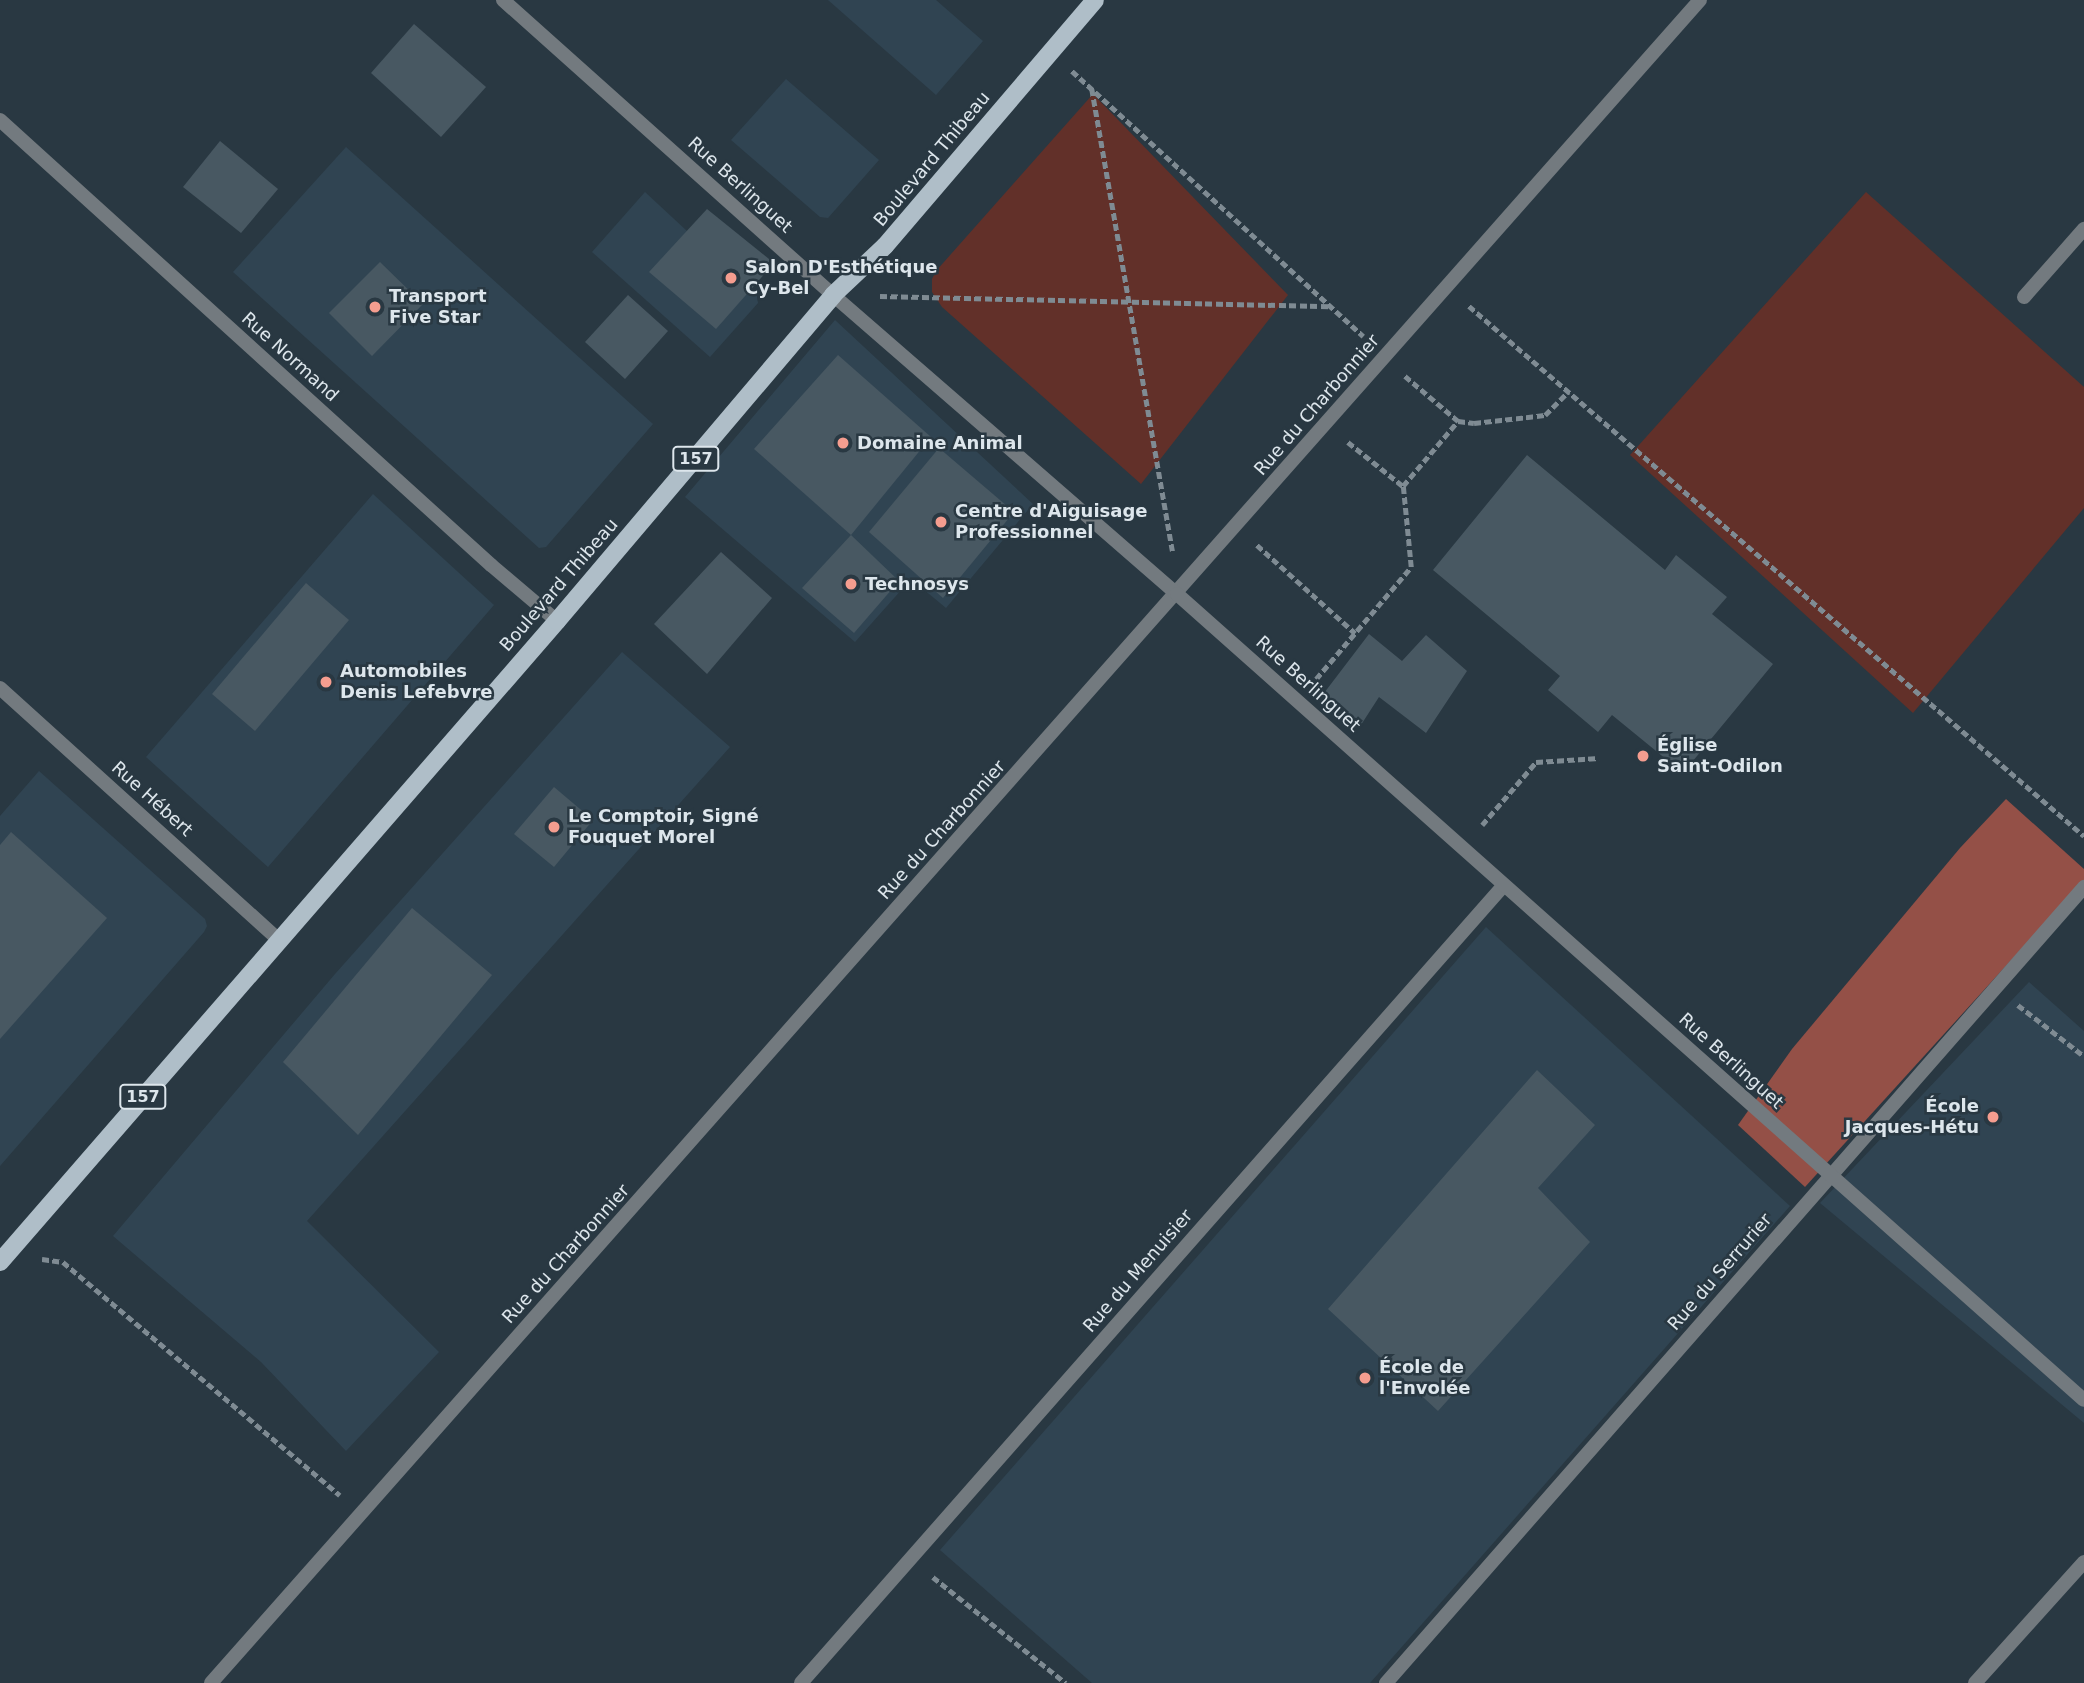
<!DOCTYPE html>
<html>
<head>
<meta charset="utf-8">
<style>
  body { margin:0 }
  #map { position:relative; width:2084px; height:1683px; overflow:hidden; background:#293842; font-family:"DejaVu Sans",sans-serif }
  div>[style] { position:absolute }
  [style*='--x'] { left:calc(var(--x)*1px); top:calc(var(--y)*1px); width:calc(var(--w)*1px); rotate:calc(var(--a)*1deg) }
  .built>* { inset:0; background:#304452 }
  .green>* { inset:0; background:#623029 }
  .forest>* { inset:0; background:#945047 }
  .building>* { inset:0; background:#485862 }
  .path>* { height:4.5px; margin-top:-2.25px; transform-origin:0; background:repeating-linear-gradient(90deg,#7f8b93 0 7px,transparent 0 10.5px) }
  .minor>* { height:14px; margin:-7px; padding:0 7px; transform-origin:7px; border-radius:7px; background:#737a7f }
  .tertiary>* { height:14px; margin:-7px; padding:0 7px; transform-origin:7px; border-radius:7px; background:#737a7f }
  .primary>* { height:18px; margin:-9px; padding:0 9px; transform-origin:9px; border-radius:9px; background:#afbec8 }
  .dots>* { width:19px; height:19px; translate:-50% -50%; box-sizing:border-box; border:4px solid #293842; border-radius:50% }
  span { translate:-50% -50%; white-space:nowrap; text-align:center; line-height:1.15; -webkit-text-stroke:5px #293842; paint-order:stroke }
  .shield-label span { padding:2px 5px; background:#293842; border:2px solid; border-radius:5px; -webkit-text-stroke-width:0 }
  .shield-label { font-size:16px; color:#dde6ec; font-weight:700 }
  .street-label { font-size:18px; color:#dde6ec }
  .poi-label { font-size:18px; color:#dde6ec; font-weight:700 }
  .left { translate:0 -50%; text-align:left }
  .right { translate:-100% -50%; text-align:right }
</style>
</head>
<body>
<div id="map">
  <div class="built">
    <div style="clip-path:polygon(828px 0,936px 0,983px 41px,936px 95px)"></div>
    <div style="clip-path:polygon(786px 79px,879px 160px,828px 218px,820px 217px,731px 140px)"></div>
    <div style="clip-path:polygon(346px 147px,653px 424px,546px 547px,539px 548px,233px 272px)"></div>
    <div style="clip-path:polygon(645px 192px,757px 296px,758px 303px,710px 357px,592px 252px)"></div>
    <div style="clip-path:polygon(835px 320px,1033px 504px,946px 608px,911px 579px,855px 642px,685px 497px)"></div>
    <div style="clip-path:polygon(373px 494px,494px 605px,268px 867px,146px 757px)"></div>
    <div style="clip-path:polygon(622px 652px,730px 747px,307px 1221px,439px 1352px,346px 1451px,261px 1362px,113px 1236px,335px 974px)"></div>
    <div style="clip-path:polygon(39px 771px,205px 919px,207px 926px,204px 932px,0 1166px,0 816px)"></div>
    <div style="clip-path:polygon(1486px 927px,1790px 1206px,1370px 1683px,1092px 1683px,940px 1550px)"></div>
    <div style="clip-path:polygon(2029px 982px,2084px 1031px,2084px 1423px,1820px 1203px)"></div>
  </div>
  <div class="green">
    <div style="clip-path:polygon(1093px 94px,1288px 295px,1141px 484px,942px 307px,932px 292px,932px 279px,936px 271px)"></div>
    <div style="clip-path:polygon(1866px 192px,2084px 387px,2084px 508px,1913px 713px,1630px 455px)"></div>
  </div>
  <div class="forest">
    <div style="clip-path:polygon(2006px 799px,2084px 869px,2084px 880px,1805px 1187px,1738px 1125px,1792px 1049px,1960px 848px)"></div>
  </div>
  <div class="building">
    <div style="clip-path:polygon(414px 24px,486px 87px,441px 137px,371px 73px)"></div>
    <div style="clip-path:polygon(220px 141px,278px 189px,241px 233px,183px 187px)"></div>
    <div style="clip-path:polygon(707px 209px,774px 263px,716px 329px,649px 272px)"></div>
    <div style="clip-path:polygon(380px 262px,423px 304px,372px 356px,329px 313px)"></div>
    <div style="clip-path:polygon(628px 295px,668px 331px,625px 379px,585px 342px)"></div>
    <div style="clip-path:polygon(838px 355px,931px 437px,851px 535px,754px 449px)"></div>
    <div style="clip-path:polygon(939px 448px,1014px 512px,943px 598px,869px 532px)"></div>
    <div style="clip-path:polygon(1527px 455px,1665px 570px,1676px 555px,1727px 597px,1712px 614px,1773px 664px,1683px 773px,1612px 715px,1598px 732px,1548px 690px,1560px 676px,1433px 570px)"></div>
    <div style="clip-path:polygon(851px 535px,899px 581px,854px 633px,802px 588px)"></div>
    <div style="clip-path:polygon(721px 552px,772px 598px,707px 674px,654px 624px)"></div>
    <div style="clip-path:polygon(306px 583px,349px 620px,255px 731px,212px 694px)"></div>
    <div style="clip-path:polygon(1369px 634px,1402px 661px,1426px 635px,1467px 671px,1426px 733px,1379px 697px,1359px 728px,1321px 697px)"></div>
    <div style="clip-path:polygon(554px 787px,593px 820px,554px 867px,514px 834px)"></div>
    <div style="clip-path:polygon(11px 832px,107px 918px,0 1039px,0 845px)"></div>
    <div style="clip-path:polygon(412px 908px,492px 975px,358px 1135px,283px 1062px)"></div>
    <div style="clip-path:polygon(1537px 1070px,1595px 1125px,1538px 1188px,1590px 1242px,1438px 1411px,1328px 1309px)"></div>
  </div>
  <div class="path">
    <div style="--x:1072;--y:71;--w:394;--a:42.3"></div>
    <div style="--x:1092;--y:89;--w:469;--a:80.1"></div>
    <div style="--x:880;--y:296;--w:449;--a:1.3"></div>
    <div style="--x:1469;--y:306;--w:812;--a:40.75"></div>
    <div style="--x:1405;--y:376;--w:70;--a:40.3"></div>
    <div style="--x:1348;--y:442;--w:70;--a:38.7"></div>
    <div style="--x:1257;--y:545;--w:132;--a:41.9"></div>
    <div style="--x:1316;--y:679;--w:147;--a:-49.7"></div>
    <div style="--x:1411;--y:567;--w:81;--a:-95.6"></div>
    <div style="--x:1403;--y:486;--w:85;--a:-49.8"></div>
    <div style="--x:1458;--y:421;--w:16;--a:7"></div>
    <div style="--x:1474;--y:423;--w:71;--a:-6.4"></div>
    <div style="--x:1545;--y:415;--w:33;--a:-45"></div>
    <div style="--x:1482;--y:825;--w:83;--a:-49.4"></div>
    <div style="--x:1536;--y:762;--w:63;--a:-3.6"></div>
    <div style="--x:2018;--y:1005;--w:83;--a:37.7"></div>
    <div style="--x:42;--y:1259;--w:21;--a:8"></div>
    <div style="--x:63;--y:1262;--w:362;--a:40.1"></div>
    <div style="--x:933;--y:1577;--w:170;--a:38.6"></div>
  </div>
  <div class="minor">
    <div style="--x:503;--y:0;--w:443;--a:41.8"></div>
    <div style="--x:0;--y:120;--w:663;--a:42.19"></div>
    <div style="--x:491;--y:565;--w:87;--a:40.3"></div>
    <div style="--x:2024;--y:297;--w:91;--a:-48.6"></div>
    <div style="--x:0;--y:688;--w:376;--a:42.1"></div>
    <div style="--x:211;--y:1683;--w:2247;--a:-48.5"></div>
    <div style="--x:801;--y:1683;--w:1063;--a:-48.62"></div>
    <div style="--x:1386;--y:1683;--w:1059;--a:-48.75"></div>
    <div style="--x:1975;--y:1683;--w:163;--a:-48"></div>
  </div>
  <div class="tertiary">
    <div style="--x:833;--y:295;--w:456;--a:41"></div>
    <div style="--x:1177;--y:594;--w:1213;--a:41.63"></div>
  </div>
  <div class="primary">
    <div style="--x:0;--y:1262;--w:849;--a:-49.01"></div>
    <div style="--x:557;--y:621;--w:427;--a:-49.7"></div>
    <div style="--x:833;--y:295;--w:71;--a:-43.3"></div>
    <div style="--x:885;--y:246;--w:323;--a:-49.5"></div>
  </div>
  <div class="dots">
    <div style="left:731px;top:278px;background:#f59d8f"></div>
    <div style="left:375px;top:307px;background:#f59d8f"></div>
    <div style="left:843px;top:443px;background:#f59d8f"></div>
    <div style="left:941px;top:522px;background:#f59d8f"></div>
    <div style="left:851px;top:584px;background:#f59d8f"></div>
    <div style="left:326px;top:682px;background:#f59d8f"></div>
    <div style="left:1643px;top:756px;background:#f59d8f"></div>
    <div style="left:554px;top:827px;background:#f59d8f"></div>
    <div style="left:1993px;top:1117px;background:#f59d8f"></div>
    <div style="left:1365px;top:1378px;background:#f59d8f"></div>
  </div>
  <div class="shield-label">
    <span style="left:696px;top:459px">157</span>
    <span style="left:143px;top:1097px">157</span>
  </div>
  <div class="street-label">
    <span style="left:932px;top:159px;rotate:-50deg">Boulevard Thibeau</span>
    <span style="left:740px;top:185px;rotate:42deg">Rue Berlinguet</span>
    <span style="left:290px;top:357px;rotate:42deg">Rue Normand</span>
    <span style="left:1317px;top:405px;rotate:-49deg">Rue du Charbonnier</span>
    <span style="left:559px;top:585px;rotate:-49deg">Boulevard Thibeau</span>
    <span style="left:1308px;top:684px;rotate:42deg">Rue Berlinguet</span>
    <span style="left:152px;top:799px;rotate:42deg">Rue Hébert</span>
    <span style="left:942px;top:830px;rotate:-48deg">Rue du Charbonnier</span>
    <span style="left:1731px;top:1061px;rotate:42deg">Rue Berlinguet</span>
    <span style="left:566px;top:1254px;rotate:-48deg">Rue du Charbonnier</span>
    <span style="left:1138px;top:1271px;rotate:-49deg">Rue du Menuisier</span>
    <span style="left:1720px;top:1272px;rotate:-49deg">Rue du Serrurier</span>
  </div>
  <div class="poi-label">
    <span class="left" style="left:745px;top:278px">Salon D'Esthétique<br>Cy-Bel</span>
    <span class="left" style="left:389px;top:307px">Transport<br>Five Star</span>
    <span class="left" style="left:857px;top:443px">Domaine Animal</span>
    <span class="left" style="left:955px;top:522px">Centre d'Aiguisage<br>Professionnel</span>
    <span class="left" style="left:865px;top:584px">Technosys</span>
    <span class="left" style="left:340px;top:682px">Automobiles<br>Denis Lefebvre</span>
    <span class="left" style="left:1657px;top:756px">Église<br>Saint-Odilon</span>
    <span class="left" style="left:568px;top:827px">Le Comptoir, Signé<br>Fouquet Morel</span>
    <span class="right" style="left:1979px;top:1117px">École<br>Jacques-Hétu</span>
    <span class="left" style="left:1379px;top:1378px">École de<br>l'Envolée</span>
  </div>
</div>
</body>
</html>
